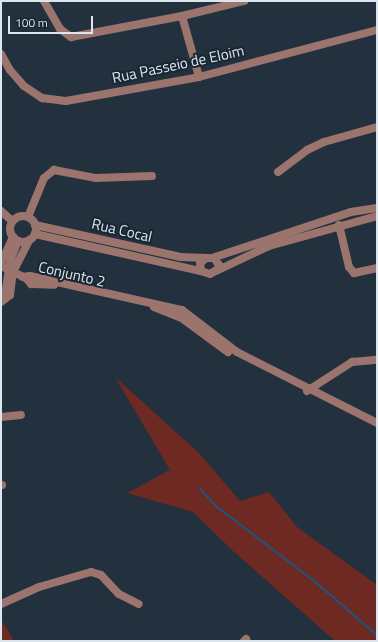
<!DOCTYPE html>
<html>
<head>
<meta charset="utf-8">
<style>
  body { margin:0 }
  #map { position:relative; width:378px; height:642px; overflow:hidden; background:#22313d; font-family:"Titillium Web",sans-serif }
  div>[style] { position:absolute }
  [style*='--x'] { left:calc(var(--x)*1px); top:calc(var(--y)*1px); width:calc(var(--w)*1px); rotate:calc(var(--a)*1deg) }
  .green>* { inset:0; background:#6d2922 }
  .stream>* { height:1.5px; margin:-0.75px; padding:0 0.75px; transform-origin:0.75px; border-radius:0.75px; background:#1c5781 }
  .minor>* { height:8px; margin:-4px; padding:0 4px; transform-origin:4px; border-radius:4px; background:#9c746e }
  .minor>.ring { margin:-4px; padding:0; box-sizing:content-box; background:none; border:8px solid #9c746e; border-radius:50% }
  span { translate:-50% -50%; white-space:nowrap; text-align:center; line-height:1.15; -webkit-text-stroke:4px #182733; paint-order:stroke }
  .street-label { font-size:15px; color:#dce6ee }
  .frame { position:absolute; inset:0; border:2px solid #dce6ee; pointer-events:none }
  .scale { position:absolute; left:8px; top:16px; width:85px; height:18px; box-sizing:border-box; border:2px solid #dce6ee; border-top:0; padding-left:5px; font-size:12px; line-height:14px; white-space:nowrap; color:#dce6ee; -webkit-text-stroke:3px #182733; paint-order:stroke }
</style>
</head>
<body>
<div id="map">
  <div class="green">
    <div style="clip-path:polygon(115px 377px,199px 453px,240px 501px,269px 492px,297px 527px,377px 585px,377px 641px,335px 641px,233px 551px,193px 512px,127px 493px,170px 470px)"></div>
    <div style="clip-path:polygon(1px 619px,12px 637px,13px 641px,1px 641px)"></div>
  </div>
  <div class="stream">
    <div style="--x:200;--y:488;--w:24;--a:48"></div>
    <div style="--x:216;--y:506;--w:127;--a:37.3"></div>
    <div style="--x:317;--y:583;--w:79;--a:40.9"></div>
  </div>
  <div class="minor">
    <div style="--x:44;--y:1;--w:32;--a:60"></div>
    <div style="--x:60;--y:29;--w:14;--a:36"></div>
    <div style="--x:71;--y:37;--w:113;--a:-10.7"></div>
    <div style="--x:182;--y:16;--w:64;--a:-13.6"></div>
    <div style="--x:182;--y:16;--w:63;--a:74.4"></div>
    <div style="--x:1;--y:54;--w:18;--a:61"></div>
    <div style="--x:10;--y:70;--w:21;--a:49"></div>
    <div style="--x:24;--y:86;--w:22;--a:34"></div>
    <div style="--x:42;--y:98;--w:24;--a:7"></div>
    <div style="--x:66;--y:101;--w:135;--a:-10.2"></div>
    <div style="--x:199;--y:77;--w:184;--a:-14.8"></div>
    <div style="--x:278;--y:172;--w:36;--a:-37"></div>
    <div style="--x:307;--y:150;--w:19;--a:-25"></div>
    <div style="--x:324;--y:142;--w:55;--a:-15.8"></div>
    <div style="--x:1;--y:211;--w:15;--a:42"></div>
    <div class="ring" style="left:10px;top:216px;width:18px;height:18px"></div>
    <div style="--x:28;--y:217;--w:42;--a:-67.7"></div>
    <div style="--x:44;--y:178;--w:13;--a:-39"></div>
    <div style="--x:54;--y:170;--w:43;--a:10.8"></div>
    <div style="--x:96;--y:178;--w:56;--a:-2"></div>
    <div style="--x:35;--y:225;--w:148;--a:12.4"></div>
    <div style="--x:180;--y:257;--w:34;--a:2"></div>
    <div style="--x:214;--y:258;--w:9;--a:54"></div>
    <div style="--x:219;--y:265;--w:4;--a:104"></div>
    <div style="--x:218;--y:269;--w:9;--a:148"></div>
    <div style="--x:210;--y:274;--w:9;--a:-162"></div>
    <div style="--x:201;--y:271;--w:8;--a:-97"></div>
    <div style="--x:200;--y:263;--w:5;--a:-37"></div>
    <div style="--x:339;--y:225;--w:43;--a:76.6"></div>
    <div style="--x:349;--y:267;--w:8;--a:50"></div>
    <div style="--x:354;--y:273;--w:24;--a:-12"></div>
    <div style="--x:35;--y:234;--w:170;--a:12.6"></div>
    <div style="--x:212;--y:258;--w:146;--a:-18.3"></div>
    <div style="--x:351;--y:212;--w:26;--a:-9"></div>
    <div style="--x:1;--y:263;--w:29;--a:-65"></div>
    <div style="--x:1;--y:266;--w:30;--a:26"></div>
    <div style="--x:216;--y:271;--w:59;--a:-25.3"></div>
    <div style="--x:269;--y:246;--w:112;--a:-15.5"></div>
    <div style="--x:23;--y:277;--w:7;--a:-8"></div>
    <div style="--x:30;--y:276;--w:156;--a:12.6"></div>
    <div style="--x:182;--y:310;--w:69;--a:37.4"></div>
    <div style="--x:237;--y:352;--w:157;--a:26.9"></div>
    <div style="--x:26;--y:278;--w:8;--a:50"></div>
    <div style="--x:31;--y:284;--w:23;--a:2"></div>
    <div style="--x:1;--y:299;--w:11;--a:-63"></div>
    <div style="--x:6;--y:289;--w:28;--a:-82"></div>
    <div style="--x:10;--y:261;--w:22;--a:-68"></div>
    <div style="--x:1;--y:302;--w:11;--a:-38"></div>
    <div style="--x:10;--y:295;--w:23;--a:-83"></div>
    <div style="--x:13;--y:272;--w:36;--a:-63"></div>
    <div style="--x:154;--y:307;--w:31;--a:22"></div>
    <div style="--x:183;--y:319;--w:56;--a:36.3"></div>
    <div style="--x:307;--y:391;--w:54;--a:-32.8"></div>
    <div style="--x:352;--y:362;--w:25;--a:-5"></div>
    <div style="--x:1;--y:417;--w:20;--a:-6"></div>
    <div style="--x:1;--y:485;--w:1;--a:0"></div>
    <div style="--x:1;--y:604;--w:42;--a:-24.1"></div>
    <div style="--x:39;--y:587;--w:54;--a:-16.1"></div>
    <div style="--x:91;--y:572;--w:10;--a:17"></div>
    <div style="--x:101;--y:575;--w:26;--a:47"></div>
    <div style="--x:119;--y:594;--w:22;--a:27"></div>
    <div style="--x:244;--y:641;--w:3;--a:-45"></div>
  </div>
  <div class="street-label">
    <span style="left:178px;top:64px;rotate:-12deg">Rua Passeio de Eloim</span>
    <span style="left:122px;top:230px;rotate:13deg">Rua Cocal</span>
    <span style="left:72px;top:274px;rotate:13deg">Conjunto 2</span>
  </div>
  <div class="frame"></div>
  <div class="scale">100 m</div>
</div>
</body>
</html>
